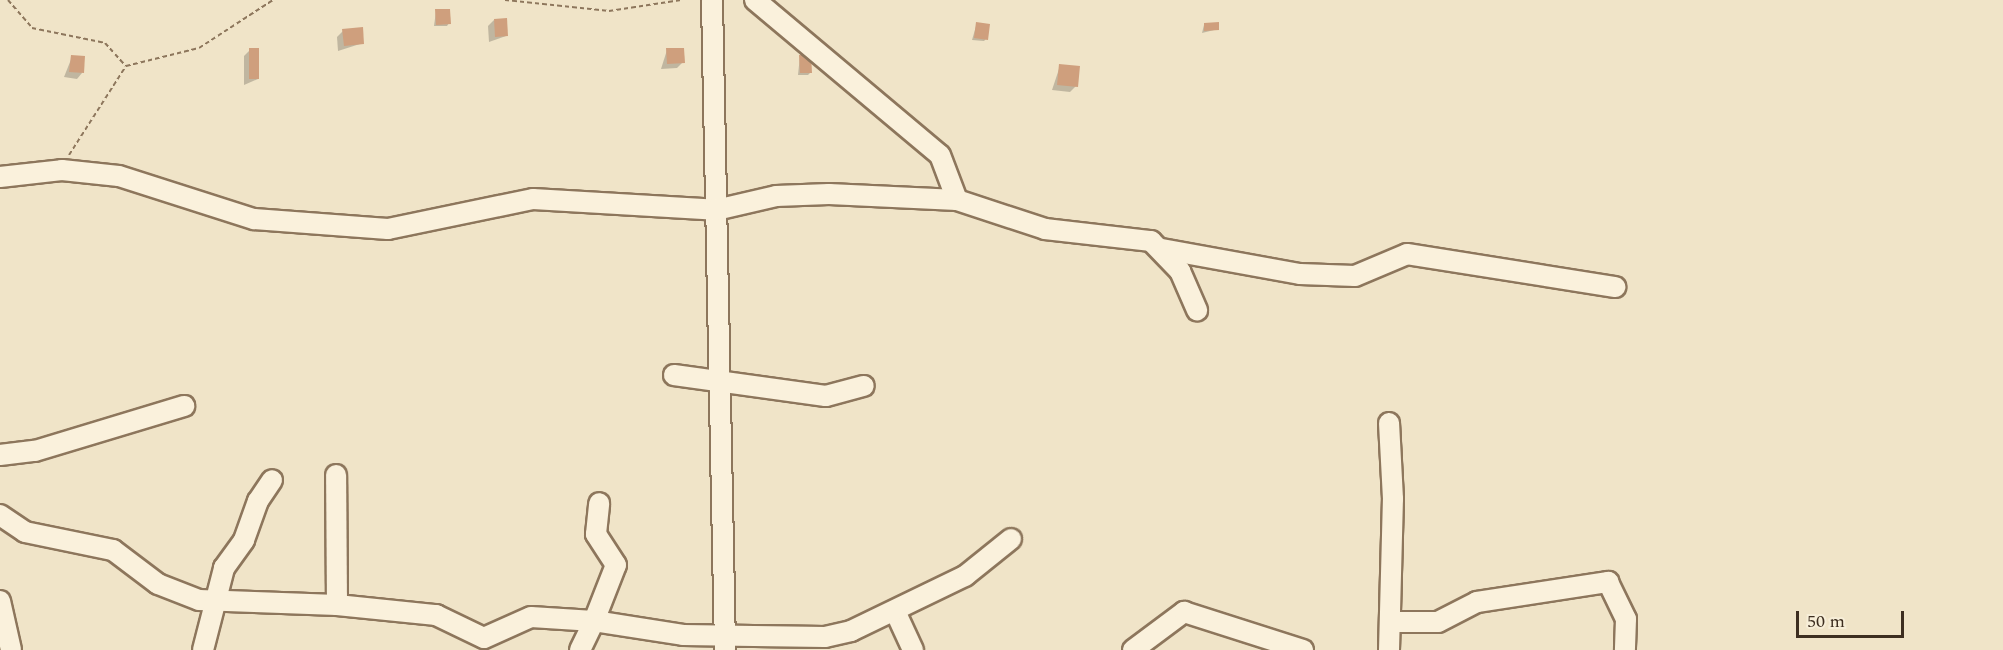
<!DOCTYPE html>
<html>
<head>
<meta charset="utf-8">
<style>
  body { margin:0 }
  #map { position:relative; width:2003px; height:650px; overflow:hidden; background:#f0e4c8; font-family:Spectral,serif }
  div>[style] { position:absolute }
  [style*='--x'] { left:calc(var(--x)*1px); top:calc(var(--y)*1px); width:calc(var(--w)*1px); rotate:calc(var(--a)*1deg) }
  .shadow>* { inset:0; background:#0003 }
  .building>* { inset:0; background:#cf9f7d }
  .path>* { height:2px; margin-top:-1px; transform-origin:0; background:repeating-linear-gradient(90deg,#8d765c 0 4.5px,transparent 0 7.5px) }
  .roads { filter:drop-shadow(2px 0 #8d765c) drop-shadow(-2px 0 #8d765c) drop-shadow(0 2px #8d765c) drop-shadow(0 -2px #8d765c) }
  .minor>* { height:20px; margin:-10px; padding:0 10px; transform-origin:10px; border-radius:10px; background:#faf1dc }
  span { translate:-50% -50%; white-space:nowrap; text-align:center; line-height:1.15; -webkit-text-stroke:6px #f7eed8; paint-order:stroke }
  .scale { position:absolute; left:1796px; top:611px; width:108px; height:27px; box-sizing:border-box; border:3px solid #3d2e20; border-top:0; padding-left:8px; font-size:18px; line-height:21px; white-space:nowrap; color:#3d2e20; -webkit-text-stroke:4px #f7eed8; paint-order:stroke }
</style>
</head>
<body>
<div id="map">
  <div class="shadow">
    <div style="clip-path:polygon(436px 11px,449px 23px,447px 26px,434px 26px)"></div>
    <div style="clip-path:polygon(494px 20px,506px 36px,489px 42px,488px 26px)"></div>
    <div style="clip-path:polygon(977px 23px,986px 39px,984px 41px,972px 40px)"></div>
    <div style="clip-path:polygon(1204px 25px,1218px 29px,1202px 33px)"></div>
    <div style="clip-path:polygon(343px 31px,363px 43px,338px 51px,337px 37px)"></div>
    <div style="clip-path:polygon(250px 50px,258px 79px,244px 85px,244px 56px)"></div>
    <div style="clip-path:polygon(667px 50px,683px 62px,677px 68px,661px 69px)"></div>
    <div style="clip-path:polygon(800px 56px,811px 72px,808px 75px,798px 75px)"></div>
    <div style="clip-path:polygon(72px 57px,82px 73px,77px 79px,64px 77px)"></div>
    <div style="clip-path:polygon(1060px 66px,1076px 86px,1070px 92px,1052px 90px)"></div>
  </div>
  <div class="building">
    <div style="clip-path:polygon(435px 9px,450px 9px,451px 24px,436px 25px)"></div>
    <div style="clip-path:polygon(507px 18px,508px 36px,495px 37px,494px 19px)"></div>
    <div style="clip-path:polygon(976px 22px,990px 24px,988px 40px,974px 38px)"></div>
    <div style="clip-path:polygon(1219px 22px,1219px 30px,1204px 31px,1204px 23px)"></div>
    <div style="clip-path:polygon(363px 27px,364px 44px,344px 46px,342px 29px)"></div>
    <div style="clip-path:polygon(249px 48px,259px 48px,259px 79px,249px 79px)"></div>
    <div style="clip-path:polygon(666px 48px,684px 48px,685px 63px,667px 64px)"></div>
    <div style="clip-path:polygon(811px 54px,812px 73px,800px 73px,799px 55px)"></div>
    <div style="clip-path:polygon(71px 55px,85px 56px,84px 73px,69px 72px)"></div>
    <div style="clip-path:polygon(1059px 64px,1080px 66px,1078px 87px,1057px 85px)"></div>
  </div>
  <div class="path">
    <div style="--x:8;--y:0;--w:37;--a:49"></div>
    <div style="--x:32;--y:28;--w:75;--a:11.6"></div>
    <div style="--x:105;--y:43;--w:31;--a:48"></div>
    <div style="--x:505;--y:0;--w:105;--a:6"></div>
    <div style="--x:609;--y:11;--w:73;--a:-8.7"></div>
    <div style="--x:69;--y:155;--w:106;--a:-57.4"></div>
    <div style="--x:126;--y:66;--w:75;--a:-13.9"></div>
    <div style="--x:199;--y:48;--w:88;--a:-33"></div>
  </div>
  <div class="roads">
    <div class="minor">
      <div style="--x:712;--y:0;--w:650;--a:88.85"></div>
      <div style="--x:755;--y:0;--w:241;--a:40"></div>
      <div style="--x:940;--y:155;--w:48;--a:69.3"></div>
      <div style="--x:0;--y:177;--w:62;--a:-6.4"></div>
      <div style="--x:62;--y:170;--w:57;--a:6"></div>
      <div style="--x:119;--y:176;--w:142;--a:17.7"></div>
      <div style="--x:254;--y:219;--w:134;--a:4.3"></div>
      <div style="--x:388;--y:229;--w:148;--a:-11.7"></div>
      <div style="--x:533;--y:199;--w:183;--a:3.4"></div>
      <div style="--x:716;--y:210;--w:62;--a:-13.1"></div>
      <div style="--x:776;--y:196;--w:53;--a:-2.2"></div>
      <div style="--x:829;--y:194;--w:128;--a:2.7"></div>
      <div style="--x:957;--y:200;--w:93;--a:18.2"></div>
      <div style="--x:1045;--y:229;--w:107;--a:6.5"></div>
      <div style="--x:1151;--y:241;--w:42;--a:46"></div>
      <div style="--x:1180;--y:271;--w:43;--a:66.4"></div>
      <div style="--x:1162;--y:249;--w:140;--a:10.3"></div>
      <div style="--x:1300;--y:274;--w:55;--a:2.1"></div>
      <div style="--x:1355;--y:276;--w:56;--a:-22.9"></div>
      <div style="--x:1407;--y:254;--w:211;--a:9"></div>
      <div style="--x:674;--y:375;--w:153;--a:7.9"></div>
      <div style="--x:826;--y:396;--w:39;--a:-15"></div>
      <div style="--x:0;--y:455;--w:35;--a:-7"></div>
      <div style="--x:35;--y:451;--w:156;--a:-16.8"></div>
      <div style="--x:0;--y:515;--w:30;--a:34"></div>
      <div style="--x:25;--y:532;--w:90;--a:11.6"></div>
      <div style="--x:113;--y:550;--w:56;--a:37.1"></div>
      <div style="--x:158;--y:584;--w:44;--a:21.3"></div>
      <div style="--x:199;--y:600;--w:138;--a:2.1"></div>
      <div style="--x:337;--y:605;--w:130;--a:-90.4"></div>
      <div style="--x:0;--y:601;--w:50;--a:77.3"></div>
      <div style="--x:337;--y:605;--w:100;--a:5.8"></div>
      <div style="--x:436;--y:615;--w:53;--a:25.6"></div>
      <div style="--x:484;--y:638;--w:51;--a:-24.1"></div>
      <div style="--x:531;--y:617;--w:63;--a:3.6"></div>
      <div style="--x:594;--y:621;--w:60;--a:-68.6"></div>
      <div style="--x:616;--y:565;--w:37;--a:-123"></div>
      <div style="--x:596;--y:534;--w:31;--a:-84"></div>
      <div style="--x:895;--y:611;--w:43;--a:65.2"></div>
      <div style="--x:1390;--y:622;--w:48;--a:0"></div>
      <div style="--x:1438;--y:622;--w:44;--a:-27.1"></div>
      <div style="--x:1477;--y:602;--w:133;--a:-8.7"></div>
      <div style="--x:1608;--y:582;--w:41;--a:64.1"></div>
      <div style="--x:1626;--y:619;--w:31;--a:92"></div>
      <div style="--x:203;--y:650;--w:85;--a:-75.6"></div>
      <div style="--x:224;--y:568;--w:34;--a:-54"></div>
      <div style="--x:244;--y:540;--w:41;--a:-70.3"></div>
      <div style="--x:258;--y:501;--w:25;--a:-56"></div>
      <div style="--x:580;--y:650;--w:32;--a:-64"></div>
      <div style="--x:594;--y:621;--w:90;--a:8.9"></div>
      <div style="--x:683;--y:635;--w:142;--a:0.8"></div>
      <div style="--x:825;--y:637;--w:27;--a:-13"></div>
      <div style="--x:851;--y:631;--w:127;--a:-25.8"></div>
      <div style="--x:965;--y:576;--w:59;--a:-38.8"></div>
      <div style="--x:1133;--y:650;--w:64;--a:-36.7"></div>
      <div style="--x:1184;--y:612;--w:125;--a:17.7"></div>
      <div style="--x:1389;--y:650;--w:151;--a:-88.5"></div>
      <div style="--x:1393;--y:499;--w:76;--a:-93"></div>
    </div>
  </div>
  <div class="scale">50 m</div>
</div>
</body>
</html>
